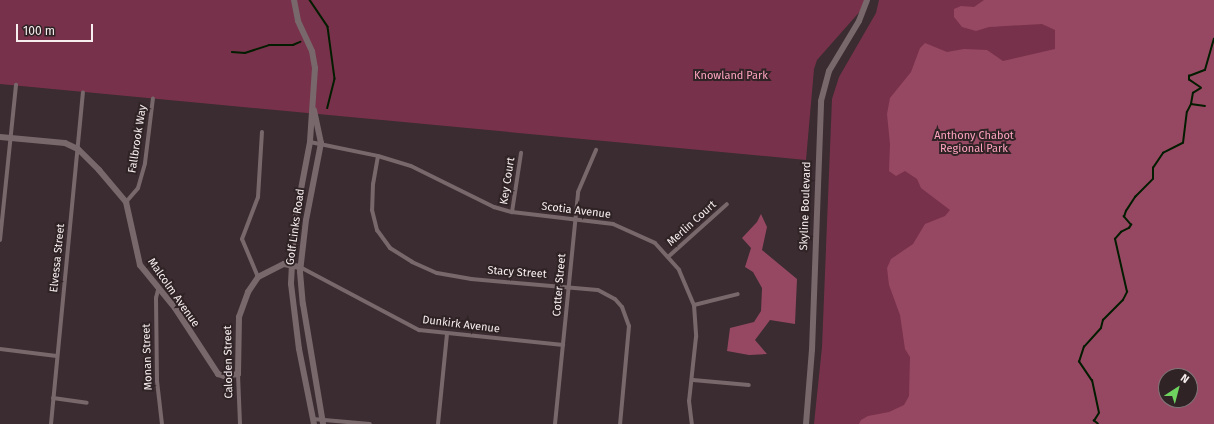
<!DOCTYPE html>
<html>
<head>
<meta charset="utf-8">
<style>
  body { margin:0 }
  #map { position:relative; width:1214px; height:424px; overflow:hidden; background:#3a2c30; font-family:"Fira Sans",sans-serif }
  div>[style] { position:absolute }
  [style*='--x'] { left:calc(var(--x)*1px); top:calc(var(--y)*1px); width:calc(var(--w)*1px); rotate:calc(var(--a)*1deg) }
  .green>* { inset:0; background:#78314a }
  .forest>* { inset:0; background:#964862 }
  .stream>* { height:1.5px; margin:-0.75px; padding:0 0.75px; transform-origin:0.75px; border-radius:0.75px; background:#021c00 }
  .street>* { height:4px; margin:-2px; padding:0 2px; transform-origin:2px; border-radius:2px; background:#78686c }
  .secondary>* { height:6px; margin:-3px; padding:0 3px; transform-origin:3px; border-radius:3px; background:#78686c }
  span { translate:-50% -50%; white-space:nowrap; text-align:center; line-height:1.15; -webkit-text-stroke:4px #302326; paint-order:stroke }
  .park-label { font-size:11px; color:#fea4bf }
  .street-label { font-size:11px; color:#f7eef0 }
  .north { position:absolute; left:1158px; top:368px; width:40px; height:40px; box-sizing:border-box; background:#302326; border:1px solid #807477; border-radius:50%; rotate:36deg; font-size:11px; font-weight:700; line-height:16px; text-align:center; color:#f7eef0 }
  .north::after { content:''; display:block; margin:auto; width:14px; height:18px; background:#6fd360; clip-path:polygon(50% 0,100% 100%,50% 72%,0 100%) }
  .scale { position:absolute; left:16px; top:24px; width:77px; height:18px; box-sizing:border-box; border:2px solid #f7eef0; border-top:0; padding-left:5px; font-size:12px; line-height:14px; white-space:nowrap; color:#f7eef0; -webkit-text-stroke:3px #302326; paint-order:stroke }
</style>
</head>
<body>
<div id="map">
  <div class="green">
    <div style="clip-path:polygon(0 0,870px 0,817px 60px,814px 69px,806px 160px,0 84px)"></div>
    <div style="clip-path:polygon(evenodd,879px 0,1214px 0,1214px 424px,814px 424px,822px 347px,832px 99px,839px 77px,876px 13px,879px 0,1166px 376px,1190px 376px,1190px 400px,1166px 400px,1166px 376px)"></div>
  </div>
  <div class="forest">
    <div style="clip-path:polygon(evenodd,984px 0,1214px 0,1214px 424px,859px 424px,861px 420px,868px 416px,889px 412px,904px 405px,909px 396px,910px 357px,905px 349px,900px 315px,889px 285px,887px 268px,891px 259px,913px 244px,925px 224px,945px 216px,950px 210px,921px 188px,917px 179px,905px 171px,896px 176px,889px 171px,890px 144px,887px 114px,890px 98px,911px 72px,920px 48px,925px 43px,947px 52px,964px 49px,987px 50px,1003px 61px,1055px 49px,1055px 30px,1042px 24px,989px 27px,976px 31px,962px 27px,954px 17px,954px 9px,961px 6px,974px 7px,984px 0,1166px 376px,1190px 376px,1190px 400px,1166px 400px,1166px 376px)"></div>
    <div style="clip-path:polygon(761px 214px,767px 227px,762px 250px,797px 279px,795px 324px,770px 320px,755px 340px,767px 354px,749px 355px,727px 351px,730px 328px,754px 322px,761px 311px,762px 288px,753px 272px,745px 267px,751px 248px,742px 238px,757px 222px)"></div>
  </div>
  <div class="stream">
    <div style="--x:310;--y:0;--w:32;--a:56"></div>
    <div style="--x:328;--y:27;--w:52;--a:82.3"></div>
    <div style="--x:335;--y:79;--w:30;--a:104"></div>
    <div style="--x:232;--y:52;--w:13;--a:4"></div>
    <div style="--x:245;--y:53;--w:25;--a:-18"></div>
    <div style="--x:269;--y:45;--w:24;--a:0"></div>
    <div style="--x:293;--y:45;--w:8;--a:-23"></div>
    <div style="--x:1191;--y:104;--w:14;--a:8"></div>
    <div style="--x:1098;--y:424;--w:5;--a:-143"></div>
    <div style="--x:1094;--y:421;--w:9;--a:-58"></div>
    <div style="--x:1099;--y:413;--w:33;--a:-102"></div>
    <div style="--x:1092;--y:381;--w:23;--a:-124"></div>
    <div style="--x:1079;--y:362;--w:16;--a:-72"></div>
    <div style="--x:1084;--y:347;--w:25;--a:-48"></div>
    <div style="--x:1101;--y:328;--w:8;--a:-76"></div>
    <div style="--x:1103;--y:320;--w:28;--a:-45"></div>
    <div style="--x:1123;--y:300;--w:9;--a:-63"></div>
    <div style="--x:1127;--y:292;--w:54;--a:-102.8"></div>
    <div style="--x:1115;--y:239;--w:9;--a:-49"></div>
    <div style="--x:1121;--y:232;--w:9;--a:-27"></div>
    <div style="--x:1129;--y:228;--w:4;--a:-56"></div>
    <div style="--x:1131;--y:225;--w:11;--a:-131"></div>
    <div style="--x:1124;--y:217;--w:6;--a:-72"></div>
    <div style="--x:1126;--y:211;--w:17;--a:-57"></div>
    <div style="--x:1135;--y:197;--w:25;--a:-45"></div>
    <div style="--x:1153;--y:179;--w:11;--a:-90"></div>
    <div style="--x:1153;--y:168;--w:18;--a:-56"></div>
    <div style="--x:1163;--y:153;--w:22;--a:-27"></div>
    <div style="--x:1183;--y:143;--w:31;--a:-83"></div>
    <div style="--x:1187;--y:112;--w:9;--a:-63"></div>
    <div style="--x:1191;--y:104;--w:11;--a:-80"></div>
    <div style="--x:1193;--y:93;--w:9;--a:-32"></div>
    <div style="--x:1201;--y:88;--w:14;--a:-146"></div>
    <div style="--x:1189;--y:80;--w:4;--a:-90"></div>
    <div style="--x:1189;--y:76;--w:17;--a:-21"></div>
    <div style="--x:1205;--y:70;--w:32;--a:-74"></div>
  </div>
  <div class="street">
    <div style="--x:310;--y:142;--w:69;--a:11.6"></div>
    <div style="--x:378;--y:156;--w:34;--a:17"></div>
    <div style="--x:411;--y:166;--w:93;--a:26.3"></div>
    <div style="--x:494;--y:207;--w:19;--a:16"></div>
    <div style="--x:512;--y:212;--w:102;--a:6.8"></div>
    <div style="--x:613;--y:224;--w:46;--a:24.3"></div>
    <div style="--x:655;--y:243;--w:36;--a:48"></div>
    <div style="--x:679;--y:270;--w:38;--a:67"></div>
    <div style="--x:694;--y:305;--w:32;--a:86"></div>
    <div style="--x:696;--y:337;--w:64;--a:96.2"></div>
    <div style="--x:689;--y:401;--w:23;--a:83"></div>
    <div style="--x:378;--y:156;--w:28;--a:100"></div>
    <div style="--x:373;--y:184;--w:26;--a:92"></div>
    <div style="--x:372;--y:210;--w:21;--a:76"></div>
    <div style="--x:377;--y:230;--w:22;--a:54"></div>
    <div style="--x:390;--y:248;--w:26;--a:32"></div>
    <div style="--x:412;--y:262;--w:27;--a:24"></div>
    <div style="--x:437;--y:273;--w:35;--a:10"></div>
    <div style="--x:471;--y:279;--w:127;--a:5"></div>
    <div style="--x:598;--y:290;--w:19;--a:28"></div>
    <div style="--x:615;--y:299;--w:11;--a:49"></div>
    <div style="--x:622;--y:307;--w:20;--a:70"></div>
    <div style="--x:629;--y:326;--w:98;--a:95.2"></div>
    <div style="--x:126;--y:202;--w:18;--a:-49"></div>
    <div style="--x:138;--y:188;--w:26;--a:-74"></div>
    <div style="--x:145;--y:163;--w:65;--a:-83"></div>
    <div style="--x:512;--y:212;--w:60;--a:-81.3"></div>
    <div style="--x:0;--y:240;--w:156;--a:-84.1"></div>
    <div style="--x:668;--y:257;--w:79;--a:-41.9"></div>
    <div style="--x:300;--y:267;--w:135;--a:27.9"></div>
    <div style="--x:419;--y:330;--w:145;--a:5.9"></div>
    <div style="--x:258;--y:277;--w:41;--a:-112.8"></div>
    <div style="--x:242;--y:239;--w:45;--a:-69.1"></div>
    <div style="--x:258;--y:197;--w:65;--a:-86.5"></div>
    <div style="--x:158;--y:290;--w:8;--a:104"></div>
    <div style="--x:156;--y:298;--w:83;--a:89.3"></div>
    <div style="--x:157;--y:381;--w:43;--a:83.4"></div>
    <div style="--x:694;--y:305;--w:45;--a:-14"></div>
    <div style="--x:0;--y:349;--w:57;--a:7"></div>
    <div style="--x:238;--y:374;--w:50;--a:87.7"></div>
    <div style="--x:693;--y:380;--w:56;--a:5.1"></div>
    <div style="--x:53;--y:398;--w:34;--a:8"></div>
    <div style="--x:313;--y:419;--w:57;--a:5"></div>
    <div style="--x:51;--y:424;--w:333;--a:-84.5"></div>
    <div style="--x:438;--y:424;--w:90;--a:-84.3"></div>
    <div style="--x:555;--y:424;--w:233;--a:-84.3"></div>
    <div style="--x:578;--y:192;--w:46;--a:-66.8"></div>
  </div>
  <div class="secondary">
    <div style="--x:294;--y:0;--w:21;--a:79"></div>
    <div style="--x:298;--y:21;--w:33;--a:65"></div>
    <div style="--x:312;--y:51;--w:17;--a:80"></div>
    <div style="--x:315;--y:68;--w:74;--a:93.9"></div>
    <div style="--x:310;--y:142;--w:86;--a:100.8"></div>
    <div style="--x:294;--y:226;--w:58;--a:93"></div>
    <div style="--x:291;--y:284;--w:65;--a:83"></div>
    <div style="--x:299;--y:349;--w:76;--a:78.7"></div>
    <div style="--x:314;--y:110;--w:34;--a:78"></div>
    <div style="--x:321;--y:143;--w:78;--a:101"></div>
    <div style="--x:306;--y:220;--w:52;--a:96.6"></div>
    <div style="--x:300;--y:272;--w:32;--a:85"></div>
    <div style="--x:303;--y:304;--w:122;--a:80.5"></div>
    <div style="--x:0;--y:137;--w:65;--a:5.3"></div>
    <div style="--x:65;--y:143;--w:14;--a:25"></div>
    <div style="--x:78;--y:149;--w:30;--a:45"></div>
    <div style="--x:99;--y:170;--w:42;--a:49.8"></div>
    <div style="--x:126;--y:202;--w:65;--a:77.5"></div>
    <div style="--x:140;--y:265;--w:55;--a:50.9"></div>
    <div style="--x:175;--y:308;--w:79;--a:56.9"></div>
    <div style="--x:218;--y:374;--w:6;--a:18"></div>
    <div style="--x:224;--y:376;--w:14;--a:-8"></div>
    <div style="--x:238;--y:374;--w:57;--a:-89"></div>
    <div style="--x:239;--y:317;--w:27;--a:-70"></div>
    <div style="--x:248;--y:292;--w:18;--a:-56"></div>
    <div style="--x:258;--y:277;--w:29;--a:-27"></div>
    <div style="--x:284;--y:264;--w:16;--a:11"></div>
    <div style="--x:806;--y:424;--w:74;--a:-85.4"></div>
    <div style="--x:812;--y:350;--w:249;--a:-87.9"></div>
    <div style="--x:821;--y:101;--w:31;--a:-75"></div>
    <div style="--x:829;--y:71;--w:58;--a:-59"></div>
    <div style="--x:859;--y:21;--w:22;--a:-69"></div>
  </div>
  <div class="park-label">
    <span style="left:731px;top:76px">Knowland Park</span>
    <span style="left:974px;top:143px">Anthony Chabot<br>Regional Park</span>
  </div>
  <div class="street-label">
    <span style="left:138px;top:139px;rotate:-81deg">Fallbrook Way</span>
    <span style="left:508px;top:181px;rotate:-81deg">Key Court</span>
    <span style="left:806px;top:206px;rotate:-88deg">Skyline Boulevard</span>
    <span style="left:576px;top:211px;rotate:7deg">Scotia Avenue</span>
    <span style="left:692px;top:224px;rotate:-42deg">Merlin Court</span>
    <span style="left:296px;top:227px;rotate:-82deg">Golf Links Road</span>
    <span style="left:58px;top:258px;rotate:-84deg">Elvessa Street</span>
    <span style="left:517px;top:273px;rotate:4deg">Stacy Street</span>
    <span style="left:560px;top:285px;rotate:-85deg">Cotter Street</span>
    <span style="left:173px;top:293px;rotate:55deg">Malcolm Avenue</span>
    <span style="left:461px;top:325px;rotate:7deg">Dunkirk Avenue</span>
    <span style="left:148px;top:357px;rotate:-92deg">Monan Street</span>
    <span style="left:229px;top:362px;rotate:-91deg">Caloden Street</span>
  </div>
  <div class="north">N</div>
  <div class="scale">100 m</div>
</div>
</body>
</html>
